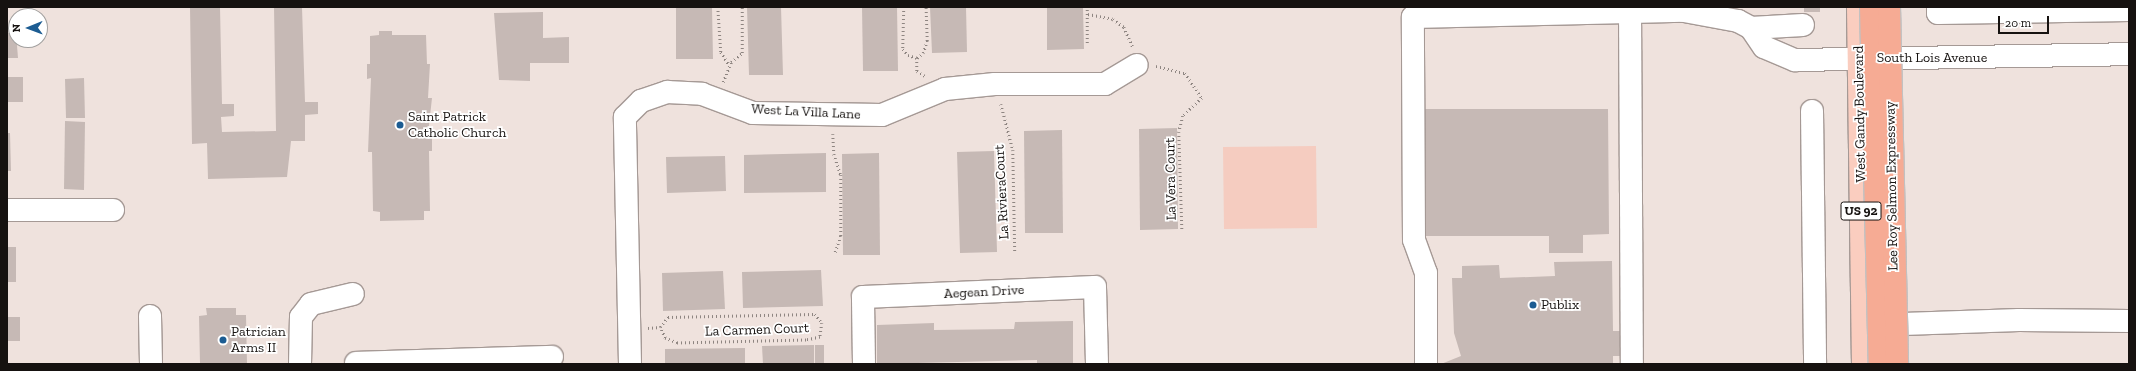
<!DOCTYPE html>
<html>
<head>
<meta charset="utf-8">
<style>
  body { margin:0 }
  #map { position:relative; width:2136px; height:371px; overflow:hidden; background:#efe2dd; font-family:"Zilla Slab",serif }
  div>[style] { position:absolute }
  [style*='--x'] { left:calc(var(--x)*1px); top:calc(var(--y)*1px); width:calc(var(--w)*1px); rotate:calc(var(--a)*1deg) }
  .green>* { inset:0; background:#f5ccc0 }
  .building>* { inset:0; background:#c6b9b5 }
  .path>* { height:2.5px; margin-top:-1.25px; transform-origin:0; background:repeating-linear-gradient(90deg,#8e8581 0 1px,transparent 0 4px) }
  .roads { filter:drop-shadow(1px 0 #a59995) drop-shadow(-1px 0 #a59995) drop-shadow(0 1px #a59995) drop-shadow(0 -1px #a59995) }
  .minor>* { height:22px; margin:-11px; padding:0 11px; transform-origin:11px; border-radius:11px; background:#fff }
  .major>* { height:22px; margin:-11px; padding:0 11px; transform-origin:11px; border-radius:11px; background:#facdbf }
  .bridges { filter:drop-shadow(1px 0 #c2c1c1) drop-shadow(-1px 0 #c2c1c1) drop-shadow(0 1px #c2c1c1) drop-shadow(0 -1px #c2c1c1) }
  .highway-bridge>* { height:22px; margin:-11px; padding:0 11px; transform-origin:11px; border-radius:11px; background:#f6ab94 }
  .dots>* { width:11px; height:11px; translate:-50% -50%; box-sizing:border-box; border:2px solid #fff; border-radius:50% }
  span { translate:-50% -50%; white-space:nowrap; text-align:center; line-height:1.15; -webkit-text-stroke:3.5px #fff; paint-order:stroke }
  .shield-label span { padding:1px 3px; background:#fff; border:1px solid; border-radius:3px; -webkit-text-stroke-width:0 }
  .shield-label { font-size:13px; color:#161210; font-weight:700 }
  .street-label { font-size:14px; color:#161210 }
  .poi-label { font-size:14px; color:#161210 }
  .left { translate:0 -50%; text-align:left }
  .frame { position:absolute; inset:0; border:8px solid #161210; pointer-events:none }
  .north { position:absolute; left:8px; top:8px; width:40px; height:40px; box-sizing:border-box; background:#fff; border:1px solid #a2a09f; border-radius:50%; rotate:269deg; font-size:11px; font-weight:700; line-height:16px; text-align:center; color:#161210 }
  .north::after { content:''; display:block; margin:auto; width:14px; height:18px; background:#1c5c92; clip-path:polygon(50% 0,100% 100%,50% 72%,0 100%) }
  .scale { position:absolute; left:1998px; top:16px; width:51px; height:18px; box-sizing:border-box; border:2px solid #161210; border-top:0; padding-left:5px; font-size:12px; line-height:14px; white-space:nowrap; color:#161210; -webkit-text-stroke:3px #fff; paint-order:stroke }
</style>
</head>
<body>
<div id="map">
  <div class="green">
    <div style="clip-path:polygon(1316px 146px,1317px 228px,1224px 229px,1223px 147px)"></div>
  </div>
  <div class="building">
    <div style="clip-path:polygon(190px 7px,220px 7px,222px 104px,234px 104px,234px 116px,221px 117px,222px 132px,276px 131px,274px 7px,302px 7px,305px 102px,318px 102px,318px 114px,305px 115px,305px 141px,291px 141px,287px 177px,208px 179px,207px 143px,192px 144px)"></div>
    <div style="clip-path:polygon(676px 7px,712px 7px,713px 59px,676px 59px)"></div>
    <div style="clip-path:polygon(747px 7px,781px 7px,783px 75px,749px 75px)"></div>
    <div style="clip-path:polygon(862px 7px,897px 7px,898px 71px,863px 71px)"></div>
    <div style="clip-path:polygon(930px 7px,966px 7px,967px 52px,932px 53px)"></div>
    <div style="clip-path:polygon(1047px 7px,1083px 7px,1084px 49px,1047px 50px)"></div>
    <div style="clip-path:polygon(1804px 7px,1820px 7px,1820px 12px,1804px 12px)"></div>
    <div style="clip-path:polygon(543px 12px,543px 38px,569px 37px,569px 63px,530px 63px,530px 81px,499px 80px,494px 13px)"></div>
    <div style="clip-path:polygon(379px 31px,392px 31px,392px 35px,426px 35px,427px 64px,430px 64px,428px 98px,432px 98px,428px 134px,432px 134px,432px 151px,429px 151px,430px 211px,424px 211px,424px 220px,380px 221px,380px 212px,373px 211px,372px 152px,368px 152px,371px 78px,367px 79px,367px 64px,370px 64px,370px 36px,379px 35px)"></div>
    <div style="clip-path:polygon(7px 33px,16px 33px,18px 58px,7px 58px)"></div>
    <div style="clip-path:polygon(7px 77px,23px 77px,23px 102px,7px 102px)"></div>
    <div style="clip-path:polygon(84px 78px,85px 118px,66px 118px,65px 79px)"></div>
    <div style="clip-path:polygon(1421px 109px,1608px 109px,1609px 234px,1583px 235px,1583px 253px,1549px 253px,1549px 236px,1422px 236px)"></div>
    <div style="clip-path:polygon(65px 121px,85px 122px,84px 190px,64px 189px)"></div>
    <div style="clip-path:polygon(1177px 128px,1178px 229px,1140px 230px,1139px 129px)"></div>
    <div style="clip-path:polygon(1062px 130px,1063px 233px,1025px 233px,1024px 131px)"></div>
    <div style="clip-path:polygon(7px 133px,10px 133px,11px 171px,7px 171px)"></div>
    <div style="clip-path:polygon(994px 151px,997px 252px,960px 253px,957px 152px)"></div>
    <div style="clip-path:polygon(826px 153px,826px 192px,744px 193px,744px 155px)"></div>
    <div style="clip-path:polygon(879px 153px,880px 255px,843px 255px,842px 154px)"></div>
    <div style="clip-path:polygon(725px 156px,726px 191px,667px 193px,666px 157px)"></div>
    <div style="clip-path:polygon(7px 247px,16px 247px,16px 282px,7px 282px)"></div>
    <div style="clip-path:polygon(1612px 261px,1613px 331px,1623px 331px,1623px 356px,1613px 356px,1613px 364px,1441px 364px,1461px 356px,1454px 333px,1452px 278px,1462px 278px,1462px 266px,1499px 265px,1500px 278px,1555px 276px,1554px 262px)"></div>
    <div style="clip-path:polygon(821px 270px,823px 306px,743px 308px,742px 272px)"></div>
    <div style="clip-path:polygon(723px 271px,725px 309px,663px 311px,662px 273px)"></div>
    <div style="clip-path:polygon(206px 308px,236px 308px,236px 315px,246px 315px,247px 364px,200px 364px,199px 316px,207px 315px)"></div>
    <div style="clip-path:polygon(7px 317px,20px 317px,20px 341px,7px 341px)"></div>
    <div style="clip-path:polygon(1073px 321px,1073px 364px,1037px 364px,1037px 360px,877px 364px,877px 325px,934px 323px,934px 330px,1014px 329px,1015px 322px)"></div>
    <div style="clip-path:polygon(814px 345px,814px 364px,763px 364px,762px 346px)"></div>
    <div style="clip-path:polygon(815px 345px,824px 345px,824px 364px,815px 364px)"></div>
    <div style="clip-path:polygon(745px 348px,745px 364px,665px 364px,665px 349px)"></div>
  </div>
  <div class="path">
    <div style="--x:718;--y:7;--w:45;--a:86.2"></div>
    <div style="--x:721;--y:52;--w:15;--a:58"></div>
    <div style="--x:904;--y:7;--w:42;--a:91.4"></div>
    <div style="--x:903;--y:49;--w:8;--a:50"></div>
    <div style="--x:908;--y:55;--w:9;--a:18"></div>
    <div style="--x:917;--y:58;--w:8;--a:-40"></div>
    <div style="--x:923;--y:53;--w:13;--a:-72"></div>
    <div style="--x:927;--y:41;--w:34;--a:-92"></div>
    <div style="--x:1088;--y:14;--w:25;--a:11"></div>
    <div style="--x:1113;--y:19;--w:14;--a:36"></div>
    <div style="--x:1124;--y:27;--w:22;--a:66"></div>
    <div style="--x:1087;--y:43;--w:36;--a:-90"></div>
    <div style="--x:917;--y:58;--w:13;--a:90"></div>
    <div style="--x:917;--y:71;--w:9;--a:32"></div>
    <div style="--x:1156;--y:66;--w:30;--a:14"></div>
    <div style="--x:1185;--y:73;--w:30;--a:56"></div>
    <div style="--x:1202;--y:98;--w:26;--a:137"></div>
    <div style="--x:1183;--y:116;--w:16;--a:104"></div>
    <div style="--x:1179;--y:132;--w:97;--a:88.2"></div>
    <div style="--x:723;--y:82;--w:22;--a:-68"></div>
    <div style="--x:731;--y:62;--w:14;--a:-39"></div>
    <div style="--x:742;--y:53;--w:46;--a:-90"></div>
    <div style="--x:1001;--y:104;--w:48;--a:75.4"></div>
    <div style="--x:1013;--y:150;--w:103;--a:88.9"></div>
    <div style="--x:833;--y:134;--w:20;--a:87"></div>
    <div style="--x:834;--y:154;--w:22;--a:72"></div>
    <div style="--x:841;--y:175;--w:61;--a:90"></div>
    <div style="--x:841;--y:236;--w:18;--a:109"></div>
    <div style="--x:815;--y:314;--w:11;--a:52"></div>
    <div style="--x:822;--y:323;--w:14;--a:98"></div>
    <div style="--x:820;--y:337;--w:14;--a:168"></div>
    <div style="--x:806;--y:340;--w:129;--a:178.7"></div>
    <div style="--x:677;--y:343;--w:13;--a:-157"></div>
    <div style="--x:665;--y:338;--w:12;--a:-114"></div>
    <div style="--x:660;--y:327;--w:13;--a:-51"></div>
    <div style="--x:668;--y:317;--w:147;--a:-1.2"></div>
    <div style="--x:648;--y:328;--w:12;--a:-5"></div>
  </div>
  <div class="roads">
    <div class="minor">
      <div style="--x:1630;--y:7;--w:357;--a:89.7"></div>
      <div style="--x:1938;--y:7;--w:6;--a:90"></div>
      <div style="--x:1938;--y:13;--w:191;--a:-0.9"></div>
      <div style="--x:1751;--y:28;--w:52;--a:-3.3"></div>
      <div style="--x:1812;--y:111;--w:253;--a:89.3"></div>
      <div style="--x:7;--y:210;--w:106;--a:0"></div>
      <div style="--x:150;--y:316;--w:48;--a:88.8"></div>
      <div style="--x:1903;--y:324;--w:116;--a:-2"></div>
      <div style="--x:2019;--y:320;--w:110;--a:0.5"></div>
      <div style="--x:356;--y:363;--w:196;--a:-1.8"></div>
      <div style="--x:300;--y:364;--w:47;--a:-88.8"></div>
      <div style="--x:301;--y:317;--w:16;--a:-52"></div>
      <div style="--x:311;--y:304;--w:43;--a:-13.4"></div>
      <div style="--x:630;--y:364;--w:247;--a:-91.2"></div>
      <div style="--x:625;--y:117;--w:23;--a:-45"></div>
      <div style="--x:641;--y:101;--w:28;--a:-19"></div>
      <div style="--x:667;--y:92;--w:35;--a:3"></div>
      <div style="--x:702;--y:94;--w:54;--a:20.4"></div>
      <div style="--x:753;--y:113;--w:129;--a:0.9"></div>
      <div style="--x:882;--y:115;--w:68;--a:-22.4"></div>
      <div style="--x:945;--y:89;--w:50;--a:-5.7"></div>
      <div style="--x:995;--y:84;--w:110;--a:0"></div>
      <div style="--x:1105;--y:84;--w:37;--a:-31"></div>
      <div style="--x:864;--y:364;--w:67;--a:-90.9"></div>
      <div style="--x:863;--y:297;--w:232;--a:-2.5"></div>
      <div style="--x:1095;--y:287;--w:77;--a:88.5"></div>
      <div style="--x:1426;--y:364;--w:91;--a:-90"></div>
      <div style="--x:1426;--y:273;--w:35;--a:-110"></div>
      <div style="--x:1414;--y:240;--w:223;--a:-90.3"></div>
      <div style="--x:1413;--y:17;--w:271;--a:-1.3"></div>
      <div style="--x:1684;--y:11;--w:55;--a:10.5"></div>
      <div style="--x:1738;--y:21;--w:15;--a:28"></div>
      <div style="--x:1751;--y:28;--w:23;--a:56"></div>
      <div style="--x:1764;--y:47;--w:34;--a:23"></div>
      <div style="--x:1795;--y:60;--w:334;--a:-1"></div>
    </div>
    <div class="major">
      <div style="--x:1858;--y:7;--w:357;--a:89.2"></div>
    </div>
  </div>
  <div class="bridges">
    <div class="highway-bridge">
      <div style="--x:1871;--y:7;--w:357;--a:88.6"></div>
      <div style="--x:1889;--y:7;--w:357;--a:88.7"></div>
    </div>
  </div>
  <div class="dots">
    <div style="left:400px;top:125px;background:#1c5c92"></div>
    <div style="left:1533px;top:305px;background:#1c5c92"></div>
    <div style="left:223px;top:340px;background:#1c5c92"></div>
  </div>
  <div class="shield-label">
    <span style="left:1861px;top:211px">US 92</span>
  </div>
  <div class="street-label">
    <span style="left:1932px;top:58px">South Lois Avenue</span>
    <span style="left:806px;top:112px;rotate:3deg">West La Villa Lane</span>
    <span style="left:1860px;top:114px;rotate:-91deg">West Gandy Boulevard</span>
    <span style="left:1171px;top:179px;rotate:-91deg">La Vera Court</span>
    <span style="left:1892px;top:186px;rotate:-91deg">Lee Roy Selmon Expressway</span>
    <span style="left:1002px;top:192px;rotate:-93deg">La RivieraCourt</span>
    <span style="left:984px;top:292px;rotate:-3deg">Aegean Drive</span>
    <span style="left:757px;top:330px;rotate:-2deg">La Carmen Court</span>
  </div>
  <div class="poi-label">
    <span class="left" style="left:408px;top:125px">Saint Patrick<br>Catholic Church</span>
    <span class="left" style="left:1541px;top:305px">Publix</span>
    <span class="left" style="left:231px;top:340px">Patrician<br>Arms II</span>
  </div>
  <div class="frame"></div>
  <div class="north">N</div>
  <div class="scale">20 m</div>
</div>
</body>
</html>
